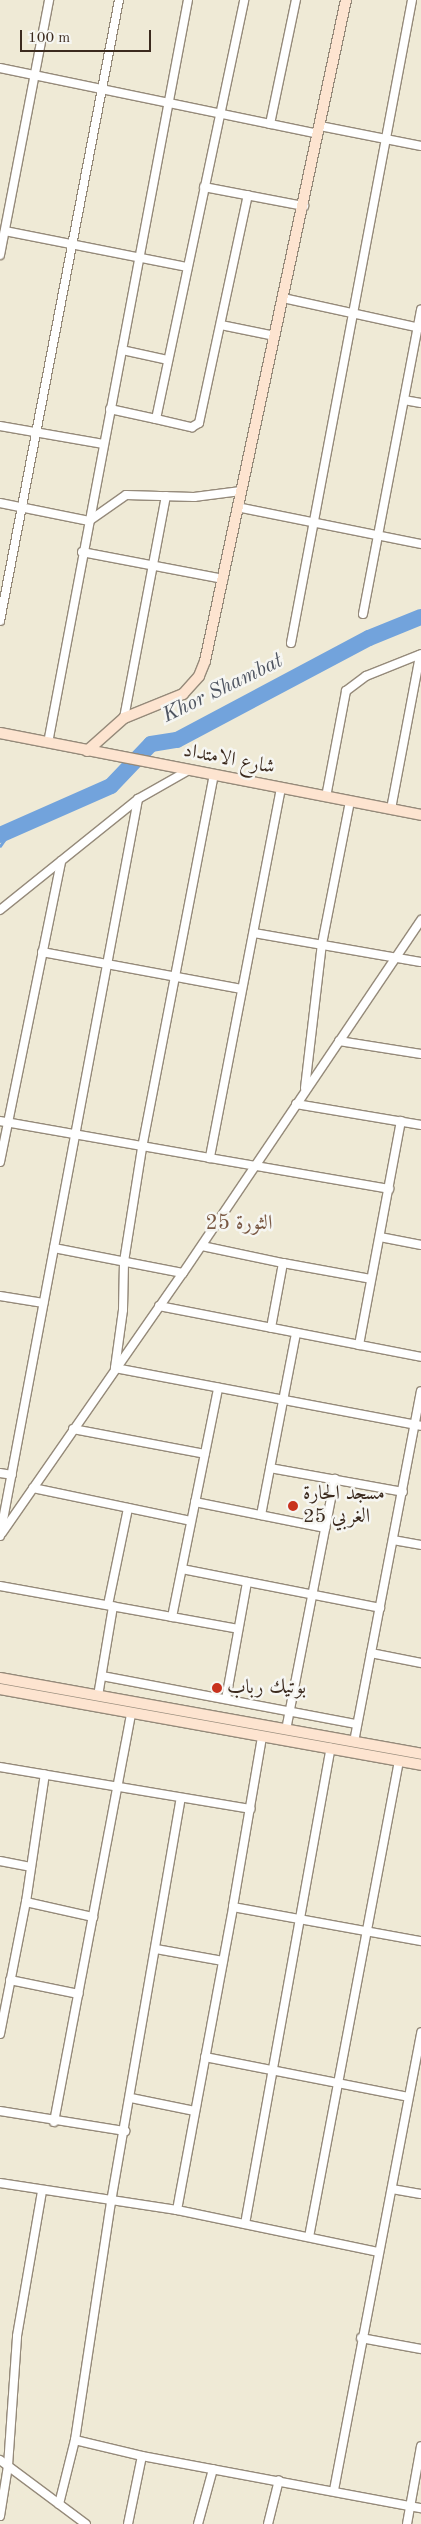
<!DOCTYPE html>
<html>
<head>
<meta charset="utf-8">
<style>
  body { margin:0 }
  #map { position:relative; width:421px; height:2524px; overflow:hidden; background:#efead6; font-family:"Old Standard TT",Amiri,serif }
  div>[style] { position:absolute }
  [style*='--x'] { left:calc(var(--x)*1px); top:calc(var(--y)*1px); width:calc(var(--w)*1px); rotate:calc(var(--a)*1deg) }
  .stream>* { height:2.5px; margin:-1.25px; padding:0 1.25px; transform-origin:1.25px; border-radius:1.25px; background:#72a3dc }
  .river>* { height:16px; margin:-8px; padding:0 8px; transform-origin:8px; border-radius:8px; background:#72a3dc }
  .roads { filter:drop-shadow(1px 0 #958a7a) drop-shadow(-1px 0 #958a7a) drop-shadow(0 1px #958a7a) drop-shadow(0 -1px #958a7a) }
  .street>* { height:8px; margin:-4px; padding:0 4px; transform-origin:4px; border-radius:4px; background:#fff }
  .secondary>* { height:10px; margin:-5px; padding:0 5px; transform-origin:5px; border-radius:5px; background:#fde4d0 }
  .dots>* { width:14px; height:14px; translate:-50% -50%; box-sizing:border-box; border:2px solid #f6f6f2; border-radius:50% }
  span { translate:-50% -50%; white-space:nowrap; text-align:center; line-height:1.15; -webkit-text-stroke:5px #f6f6f2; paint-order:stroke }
  .street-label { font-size:20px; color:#3b2a1e }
  .poi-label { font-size:20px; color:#3b2a1e }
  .left { translate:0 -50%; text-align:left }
  .water-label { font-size:21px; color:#4e5460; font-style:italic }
  .neighbourhood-label { font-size:21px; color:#7a5944 }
  .scale { position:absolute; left:20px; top:30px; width:131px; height:22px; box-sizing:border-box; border:2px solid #3b2a1e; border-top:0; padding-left:6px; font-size:15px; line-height:18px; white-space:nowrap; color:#3b2a1e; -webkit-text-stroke:4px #f6f6f2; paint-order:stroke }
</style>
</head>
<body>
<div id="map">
  <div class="stream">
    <div style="--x:0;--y:846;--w:19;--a:-55"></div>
  </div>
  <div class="river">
    <div style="--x:0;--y:835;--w:121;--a:-23.8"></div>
    <div style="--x:111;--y:786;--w:58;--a:-46.4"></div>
    <div style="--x:151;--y:744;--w:26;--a:-9"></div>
    <div style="--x:177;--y:740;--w:217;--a:-28"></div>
    <div style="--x:369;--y:638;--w:56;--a:-22"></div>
  </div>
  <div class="roads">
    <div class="street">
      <div style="--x:0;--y:68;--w:325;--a:11.7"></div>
      <div style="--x:270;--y:124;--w:127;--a:-78.2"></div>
      <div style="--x:320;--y:126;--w:103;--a:11.2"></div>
      <div style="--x:204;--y:187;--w:102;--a:10.8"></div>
      <div style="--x:5;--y:231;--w:186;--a:11.2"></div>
      <div style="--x:0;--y:255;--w:260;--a:-79.1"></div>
      <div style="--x:283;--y:298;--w:141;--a:12.3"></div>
      <div style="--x:221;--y:325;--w:55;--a:11.5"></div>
      <div style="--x:122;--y:350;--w:47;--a:12.3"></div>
      <div style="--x:404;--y:400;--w:17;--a:10"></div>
      <div style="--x:110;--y:409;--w:47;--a:12.3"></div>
      <div style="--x:156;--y:419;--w:428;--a:-78.1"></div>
      <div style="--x:156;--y:419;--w:37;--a:13"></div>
      <div style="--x:192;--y:427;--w:8;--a:-30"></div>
      <div style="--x:199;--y:423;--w:233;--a:-77.9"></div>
      <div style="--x:0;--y:426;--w:105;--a:9.9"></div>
      <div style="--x:0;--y:503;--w:91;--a:11.4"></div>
      <div style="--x:89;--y:521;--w:45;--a:-35.1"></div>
      <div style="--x:126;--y:495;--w:68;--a:1.7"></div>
      <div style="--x:194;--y:497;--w:47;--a:-7.3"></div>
      <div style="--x:237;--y:507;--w:188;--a:11.4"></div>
      <div style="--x:82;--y:552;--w:144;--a:10.8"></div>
      <div style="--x:363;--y:614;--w:310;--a:-79.2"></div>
      <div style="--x:0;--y:621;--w:632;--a:-79.15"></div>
      <div style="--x:291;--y:643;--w:654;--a:-79.34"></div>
      <div style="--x:124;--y:718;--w:226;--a:-79.3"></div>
      <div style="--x:48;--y:743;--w:756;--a:-79.33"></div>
      <div style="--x:214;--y:774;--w:381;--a:100.9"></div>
      <div style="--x:142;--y:1148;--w:115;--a:99"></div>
      <div style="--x:124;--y:1262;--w:48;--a:91.2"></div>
      <div style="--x:123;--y:1310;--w:59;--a:97.9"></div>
      <div style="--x:115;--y:1368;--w:311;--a:10.7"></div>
      <div style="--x:281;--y:788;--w:377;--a:100.9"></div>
      <div style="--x:210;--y:1158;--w:182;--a:9.8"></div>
      <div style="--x:326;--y:797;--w:108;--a:-79.3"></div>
      <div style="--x:346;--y:691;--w:25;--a:-37"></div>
      <div style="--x:366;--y:676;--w:59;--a:-21.8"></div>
      <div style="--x:391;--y:809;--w:157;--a:-79.3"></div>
      <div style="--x:0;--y:910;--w:177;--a:-38.8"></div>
      <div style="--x:138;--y:799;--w:59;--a:-29.6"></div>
      <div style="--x:254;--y:933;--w:169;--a:9.9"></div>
      <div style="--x:42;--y:952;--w:203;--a:10.5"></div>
      <div style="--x:339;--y:1041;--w:83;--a:9"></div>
      <div style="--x:305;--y:1088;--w:145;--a:-83.3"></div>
      <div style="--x:322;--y:944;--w:146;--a:-78.9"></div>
      <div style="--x:296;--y:1104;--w:127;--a:9.5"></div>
      <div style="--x:0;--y:1121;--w:213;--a:10"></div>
      <div style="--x:0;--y:1162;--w:307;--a:-78.5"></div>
      <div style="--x:380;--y:1237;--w:42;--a:11"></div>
      <div style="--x:202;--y:1246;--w:83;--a:11.9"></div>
      <div style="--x:283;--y:1263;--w:66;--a:100.5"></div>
      <div style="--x:54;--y:1248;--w:131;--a:11"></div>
      <div style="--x:283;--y:1263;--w:89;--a:10.3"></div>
      <div style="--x:0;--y:1296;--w:44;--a:9.2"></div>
      <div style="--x:159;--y:1306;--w:267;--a:11"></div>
      <div style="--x:359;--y:1345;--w:228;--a:-79.4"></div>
      <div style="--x:73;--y:1429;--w:134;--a:10.7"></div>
      <div style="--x:270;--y:1468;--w:135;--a:10.2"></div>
      <div style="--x:0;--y:1473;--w:12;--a:9"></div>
      <div style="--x:33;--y:1488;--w:161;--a:11.8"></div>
      <div style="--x:195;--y:1502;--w:133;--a:11.3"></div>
      <div style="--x:261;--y:1515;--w:185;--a:-79.1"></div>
      <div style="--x:2;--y:1533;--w:317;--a:-55.2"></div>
      <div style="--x:183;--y:1273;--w:426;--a:-56"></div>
      <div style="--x:0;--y:1536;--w:750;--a:-79.39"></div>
      <div style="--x:393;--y:1540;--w:28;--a:10"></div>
      <div style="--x:182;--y:1569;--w:202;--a:11.1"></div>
      <div style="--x:0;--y:1586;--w:242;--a:10.2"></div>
      <div style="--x:108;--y:1605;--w:99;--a:-78.3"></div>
      <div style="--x:172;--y:1617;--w:234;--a:-78.6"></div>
      <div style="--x:371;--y:1653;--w:51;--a:11.3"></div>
      <div style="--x:102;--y:1676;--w:259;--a:10.7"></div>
      <div style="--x:98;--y:1696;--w:91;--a:-80.5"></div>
      <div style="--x:226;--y:1699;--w:119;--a:-79.8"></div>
      <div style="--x:286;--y:1730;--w:256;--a:-79"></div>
      <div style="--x:262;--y:1737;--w:172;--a:99.7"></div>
      <div style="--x:233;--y:1907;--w:191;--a:10.3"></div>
      <div style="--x:354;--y:1742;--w:357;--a:-79.2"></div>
      <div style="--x:0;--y:1767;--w:254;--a:9.5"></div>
      <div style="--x:0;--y:1861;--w:31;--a:11"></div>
      <div style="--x:26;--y:1902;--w:69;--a:12.6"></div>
      <div style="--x:156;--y:1949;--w:68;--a:10.2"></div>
      <div style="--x:10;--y:1980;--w:70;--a:11.5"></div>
      <div style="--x:0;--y:2034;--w:135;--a:-78.9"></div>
      <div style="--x:26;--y:1902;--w:129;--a:-81.6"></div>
      <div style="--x:205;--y:2057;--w:207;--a:11.1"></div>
      <div style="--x:131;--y:2098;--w:65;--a:11.5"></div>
      <div style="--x:0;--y:2111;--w:127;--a:9.1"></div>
      <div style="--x:54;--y:2122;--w:416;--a:-79.3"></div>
      <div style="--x:0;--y:2183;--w:179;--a:8.7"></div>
      <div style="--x:177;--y:2210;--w:205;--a:11.8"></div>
      <div style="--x:392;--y:2189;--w:29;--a:10"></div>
      <div style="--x:177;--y:2210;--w:308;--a:-79.5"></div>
      <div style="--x:245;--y:2224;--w:484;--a:-79.8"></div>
      <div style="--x:309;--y:2237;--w:485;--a:-79.3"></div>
      <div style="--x:361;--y:2338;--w:61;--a:10.4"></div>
      <div style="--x:75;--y:2440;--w:69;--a:13.4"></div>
      <div style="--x:142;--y:2456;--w:284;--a:10.6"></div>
      <div style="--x:0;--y:2460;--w:107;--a:36.7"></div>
      <div style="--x:334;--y:2490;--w:466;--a:-79.2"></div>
      <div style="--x:59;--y:2504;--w:66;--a:-76"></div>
      <div style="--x:75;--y:2440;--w:241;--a:-81.4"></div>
      <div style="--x:111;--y:2202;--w:410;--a:-80.2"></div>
      <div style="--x:0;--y:2516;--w:51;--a:-80.9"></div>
      <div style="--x:8;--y:2466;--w:130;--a:-86"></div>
      <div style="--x:17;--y:2336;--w:146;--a:-80.2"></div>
      <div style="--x:128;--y:2524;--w:69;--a:-78.4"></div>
      <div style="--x:198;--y:2524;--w:57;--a:-74.7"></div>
      <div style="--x:268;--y:2524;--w:45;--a:-76"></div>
      <div style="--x:407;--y:2524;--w:79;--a:-79.8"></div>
    </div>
    <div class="secondary">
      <div style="--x:0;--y:733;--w:429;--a:11"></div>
      <div style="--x:87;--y:751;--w:50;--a:-41.7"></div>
      <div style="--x:124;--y:718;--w:64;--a:-22.1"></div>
      <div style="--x:183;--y:694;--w:24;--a:-48"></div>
      <div style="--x:199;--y:676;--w:16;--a:-68"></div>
      <div style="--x:205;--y:661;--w:676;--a:-77.96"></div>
      <div style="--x:0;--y:1678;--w:428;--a:10.2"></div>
      <div style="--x:0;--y:1689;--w:428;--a:10.2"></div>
    </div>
  </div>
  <div class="dots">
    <div style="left:293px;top:1506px;background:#c8321e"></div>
    <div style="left:217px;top:1688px;background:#c8321e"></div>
  </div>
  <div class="street-label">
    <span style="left:229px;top:760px;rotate:11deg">شارع الامتداد</span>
  </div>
  <div class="poi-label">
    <span class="left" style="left:303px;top:1506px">مسجد الحارة<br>25 الغربي</span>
    <span class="left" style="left:227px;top:1688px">بوتيك رباب</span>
  </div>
  <div class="water-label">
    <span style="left:223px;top:689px;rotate:-26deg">Khor Shambat</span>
  </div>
  <div class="neighbourhood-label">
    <span style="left:239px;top:1224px">الثورة 25</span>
  </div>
  <div class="scale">100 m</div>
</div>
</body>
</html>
